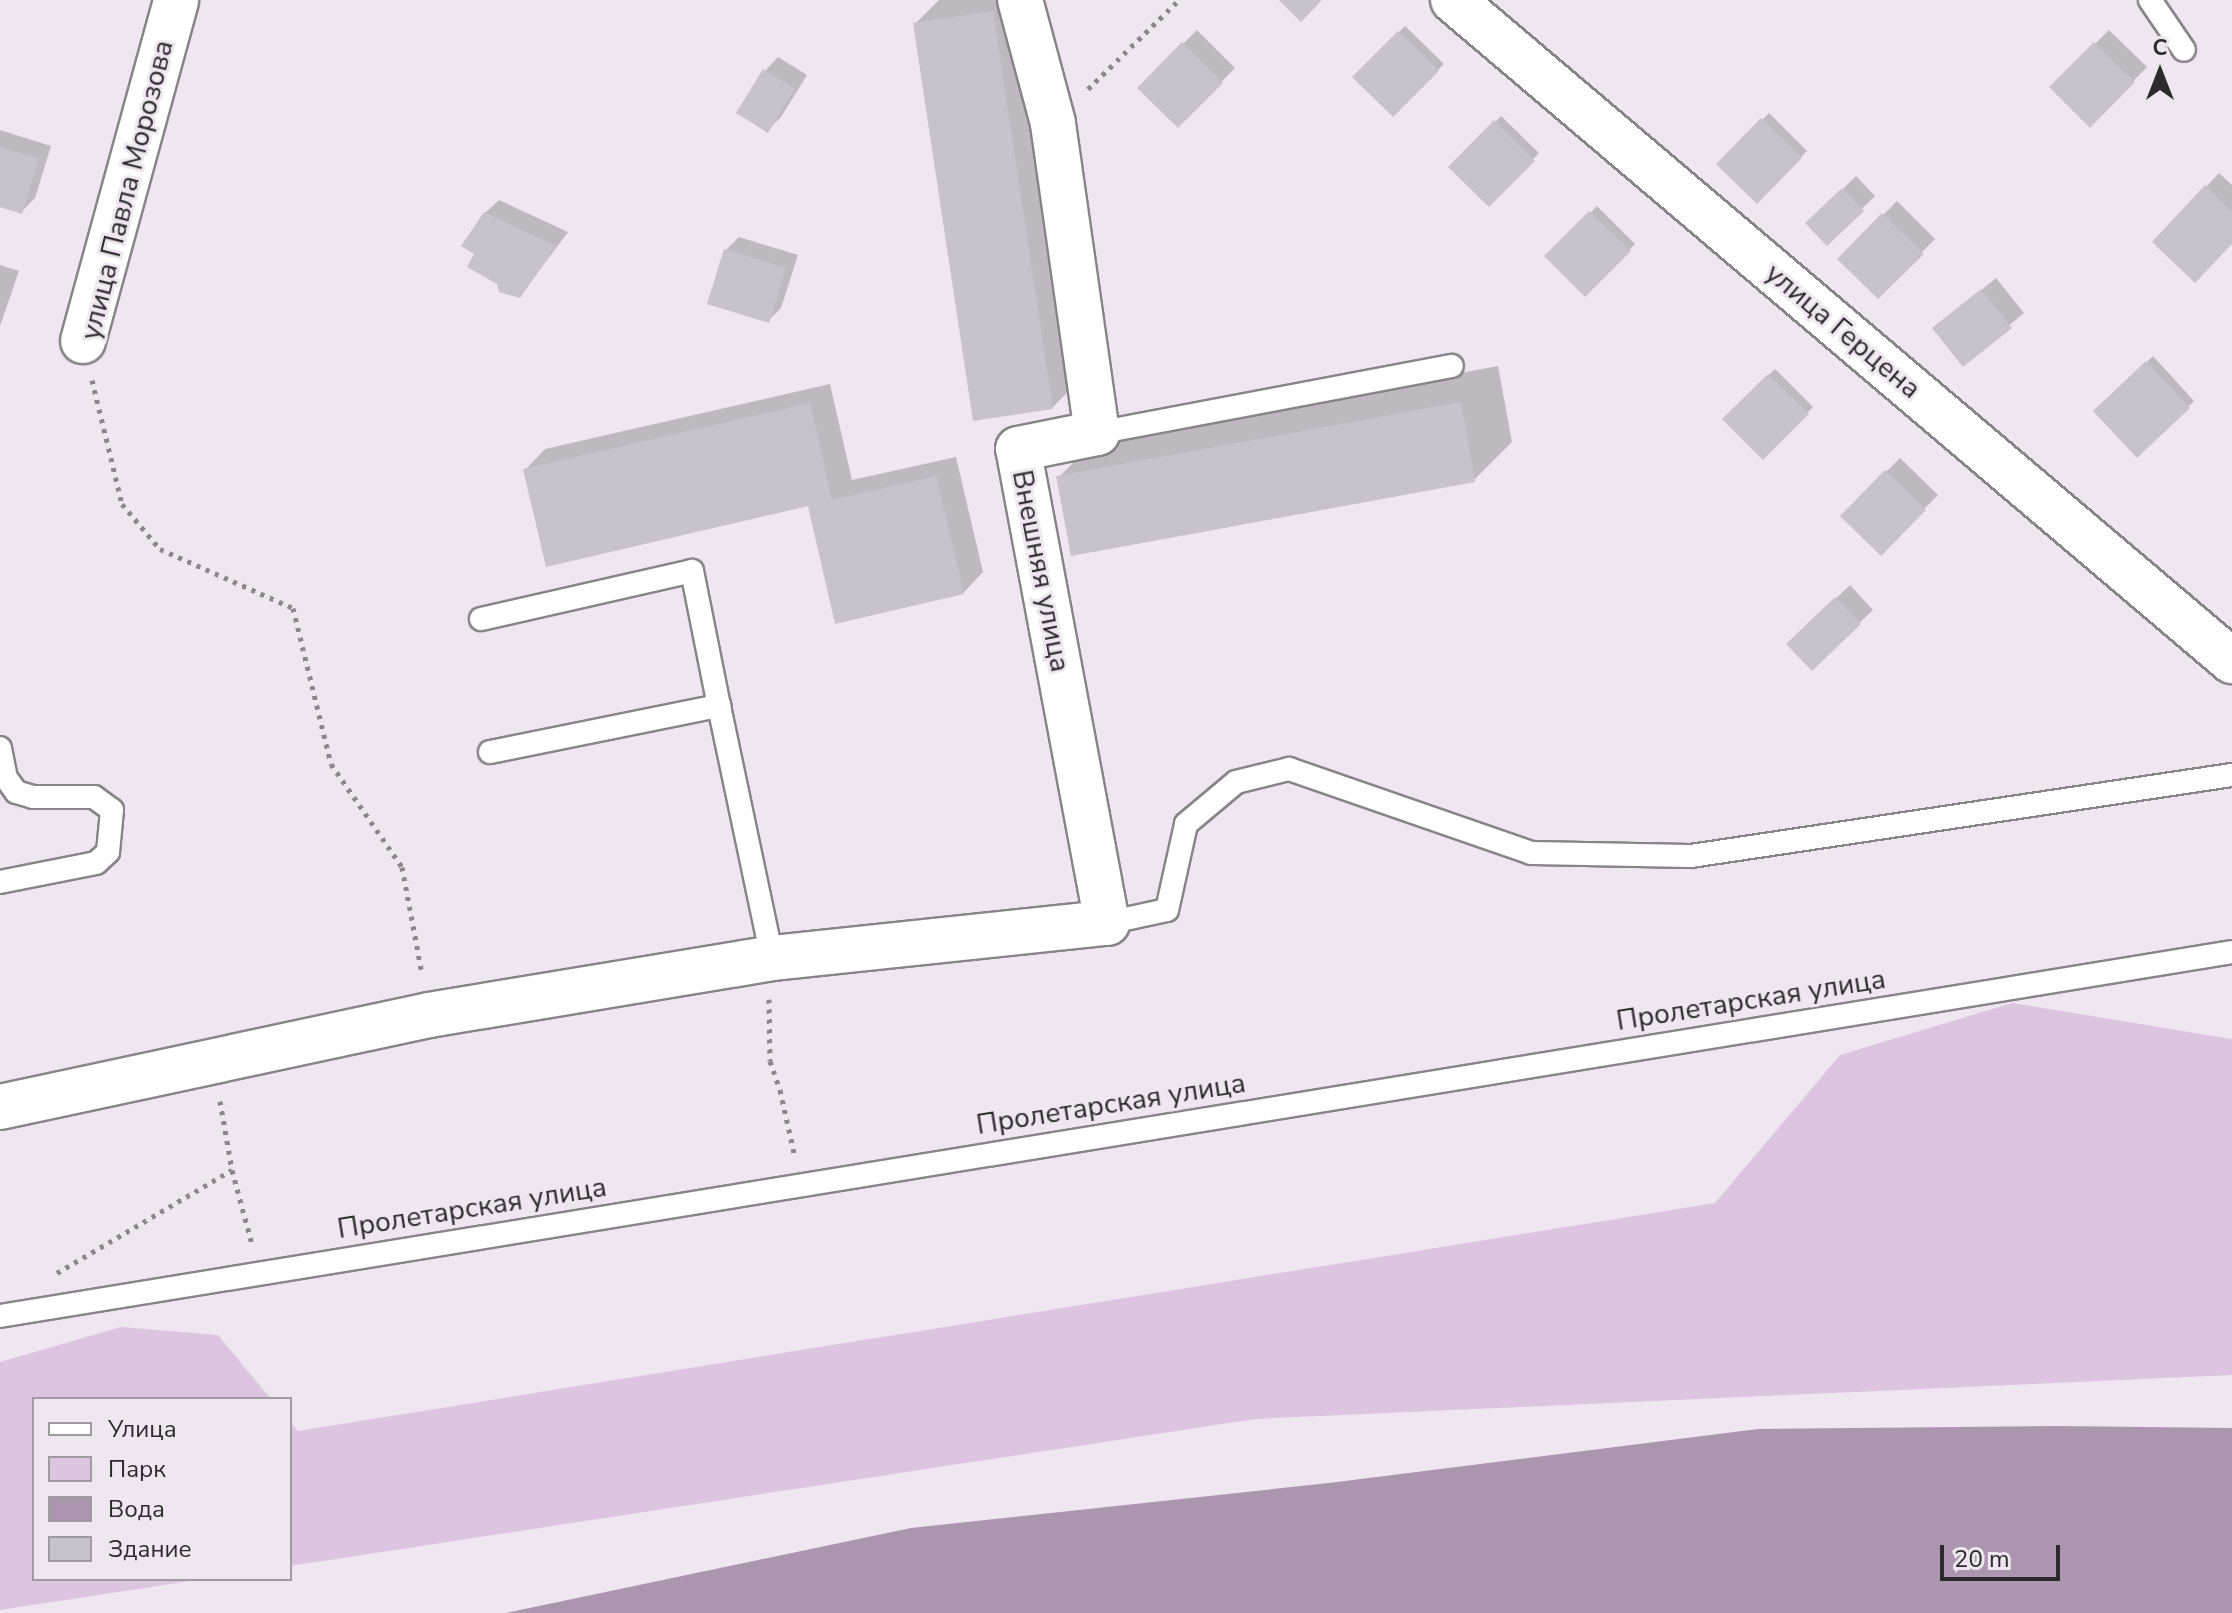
<!DOCTYPE html>
<html>
<head>
<meta charset="utf-8">
<style>
  body { margin:0 }
  #map { position:relative; width:2232px; height:1613px; overflow:hidden; background:#eee7ef; font-family:"Nunito Sans",sans-serif }
  div>[style] { position:absolute }
  [style*='--x'] { left:calc(var(--x)*1px); top:calc(var(--y)*1px); width:calc(var(--w)*1px); rotate:calc(var(--a)*1deg) }
  .green>* { inset:0; background:#ddc5e1 }
  .water>* { inset:0; background:#ac95af }
  .shadow>* { inset:0; background:#0003 }
  .building>* { inset:0; background:#c8c2ca }
  .path>* { height:5px; margin-top:-2.5px; transform-origin:0; background:repeating-linear-gradient(90deg,#8c878d 0 4px,transparent 0 10px) }
  .roads { filter:drop-shadow(2px 0 #89838a) drop-shadow(-2px 0 #89838a) drop-shadow(0 2px #89838a) drop-shadow(0 -2px #89838a) }
  .service>* { height:22px; margin:-11px; padding:0 11px; transform-origin:11px; border-radius:11px; background:#fff }
  .minor>* { height:44px; margin:-22px; padding:0 22px; transform-origin:22px; border-radius:22px; background:#fff }
  span { translate:-50% -50%; white-space:nowrap; text-align:center; line-height:1.15; -webkit-text-stroke:6px #eee7ef; paint-order:stroke }
  .street-label { font-size:28px; color:#2c2a2d }
  .legend { position:absolute; left:32px; top:1397px; width:260px; height:184px; box-sizing:border-box; background:#eee7ef; border:2px solid #a09ba1; margin:0; padding:10px 14px; list-style:none; font-size:24px; color:#2c2a2d }
  .legend li { display:flex; align-items:center; gap:16px; height:40px }
  .legend b { width:40px; border:2px solid #a09ba1 }
  .north { position:absolute; left:2120px; top:32px; width:80px; height:80px; -webkit-text-stroke:6px #eee7ef; paint-order:stroke; rotate:0deg; font-size:22px; font-weight:700; line-height:32px; text-align:center; color:#2c2a2d }
  .north::after { content:''; display:block; margin:auto; width:28px; height:36px; background:#2c2a2d; clip-path:polygon(50% 0,100% 100%,50% 72%,0 100%) }
  .scale { position:absolute; left:1940px; top:1545px; width:120px; height:36px; box-sizing:border-box; border:4px solid #2c2a2d; border-top:0; padding-left:10px; font-size:24px; line-height:28px; white-space:nowrap; color:#2c2a2d; -webkit-text-stroke:6px #eee7ef; paint-order:stroke }
</style>
</head>
<body>
<div id="map">
  <div class="green">
    <div style="clip-path:polygon(2012px 1003px,2232px 1039px,2232px 1375px,1255px 1419px,290px 1566px,290px 1422px,298px 1431px,1715px 1203px,1840px 1055px)"></div>
    <div style="clip-path:polygon(121px 1327px,218px 1335px,271px 1399px,34px 1399px,34px 1579px,203px 1579px,0 1610px,0 1362px)"></div>
  </div>
  <div class="water">
    <div style="clip-path:polygon(2055px 1426px,2232px 1428px,2232px 1613px,506px 1613px,911px 1528px,1329px 1483px,1758px 1429px)"></div>
  </div>
  <div class="shadow">
    <div style="clip-path:polygon(939px 0,1033px 0,1089px 370px,1052px 408px,915px 24px)"></div>
    <div style="clip-path:polygon(1405px 26px,1444px 64px,1393px 114px,1355px 77px)"></div>
    <div style="clip-path:polygon(1197px 30px,1235px 68px,1178px 126px,1139px 88px)"></div>
    <div style="clip-path:polygon(2109px 30px,2147px 67px,2090px 125px,2052px 87px)"></div>
    <div style="clip-path:polygon(778px 57px,807px 75px,781px 117px,768px 130px,765px 71px)"></div>
    <div style="clip-path:polygon(1769px 113px,1807px 151px,1757px 201px,1719px 164px)"></div>
    <div style="clip-path:polygon(1501px 116px,1539px 153px,1489px 204px,1451px 167px)"></div>
    <div style="clip-path:polygon(0 130px,51px 146px,35px 198px,21px 212px,0 205px)"></div>
    <div style="clip-path:polygon(2219px 173px,2232px 185px,2232px 242px,2206px 187px)"></div>
    <div style="clip-path:polygon(1856px 176px,1875px 196px,1827px 243px,1808px 223px)"></div>
    <div style="clip-path:polygon(499px 200px,568px 232px,520px 296px,498px 283px,477px 253px,485px 213px)"></div>
    <div style="clip-path:polygon(1897px 201px,1935px 239px,1878px 297px,1840px 259px)"></div>
    <div style="clip-path:polygon(1597px 206px,1635px 244px,1585px 294px,1547px 256px)"></div>
    <div style="clip-path:polygon(739px 237px,798px 255px,781px 308px,768px 321px,726px 250px)"></div>
    <div style="clip-path:polygon(0 265px,19px 271px,0 326px)"></div>
    <div style="clip-path:polygon(1996px 278px,2024px 313px,1963px 364px,1935px 328px)"></div>
    <div style="clip-path:polygon(2153px 356px,2194px 401px,2137px 455px,2096px 411px)"></div>
    <div style="clip-path:polygon(1498px 366px,1512px 442px,1474px 480px,1059px 477px,1096px 440px)"></div>
    <div style="clip-path:polygon(1775px 369px,1813px 407px,1763px 457px,1725px 419px)"></div>
    <div style="clip-path:polygon(830px 384px,852px 480px,956px 457px,983px 572px,963px 593px,809px 503px,525px 470px,545px 449px)"></div>
    <div style="clip-path:polygon(1900px 458px,1938px 495px,1881px 553px,1842px 516px)"></div>
    <div style="clip-path:polygon(1850px 585px,1873px 610px,1812px 668px,1789px 644px)"></div>
  </div>
  <div class="building">
    <div style="clip-path:polygon(1279px 0,1322px 0,1301px 22px)"></div>
    <div style="clip-path:polygon(993px 11px,1053px 409px,973px 421px,913px 23px)"></div>
    <div style="clip-path:polygon(1398px 31px,1439px 71px,1393px 117px,1352px 77px)"></div>
    <div style="clip-path:polygon(1182px 42px,1223px 83px,1178px 128px,1137px 88px)"></div>
    <div style="clip-path:polygon(2094px 42px,2135px 82px,2090px 128px,2049px 87px)"></div>
    <div style="clip-path:polygon(763px 69px,795px 89px,768px 133px,736px 113px)"></div>
    <div style="clip-path:polygon(1761px 118px,1802px 158px,1757px 204px,1716px 164px)"></div>
    <div style="clip-path:polygon(1494px 120px,1535px 161px,1489px 207px,1448px 167px)"></div>
    <div style="clip-path:polygon(0 147px,39px 159px,22px 214px,0 207px)"></div>
    <div style="clip-path:polygon(2205px 185px,2232px 211px,2232px 244px,2195px 283px,2152px 242px)"></div>
    <div style="clip-path:polygon(1842px 188px,1864px 211px,1827px 246px,1805px 223px)"></div>
    <div style="clip-path:polygon(1589px 211px,1631px 251px,1585px 297px,1544px 256px)"></div>
    <div style="clip-path:polygon(484px 212px,556px 246px,520px 298px,499px 292px,497px 284px,467px 267px,474px 254px,461px 246px)"></div>
    <div style="clip-path:polygon(1882px 213px,1924px 254px,1878px 299px,1837px 259px)"></div>
    <div style="clip-path:polygon(724px 249px,786px 268px,769px 323px,707px 304px)"></div>
    <div style="clip-path:polygon(1981px 289px,2012px 328px,1963px 367px,1932px 328px)"></div>
    <div style="clip-path:polygon(2146px 361px,2190px 408px,2137px 458px,2093px 411px)"></div>
    <div style="clip-path:polygon(1768px 374px,1809px 414px,1763px 460px,1722px 419px)"></div>
    <div style="clip-path:polygon(1461px 402px,1475px 482px,1071px 556px,1056px 476px)"></div>
    <div style="clip-path:polygon(810px 403px,832px 500px,936px 476px,964px 594px,835px 624px,808px 506px,546px 567px,523px 469px)"></div>
    <div style="clip-path:polygon(1885px 470px,1926px 510px,1881px 556px,1840px 516px)"></div>
    <div style="clip-path:polygon(1835px 597px,1861px 624px,1812px 671px,1786px 644px)"></div>
  </div>
  <div class="path">
    <div style="--x:1088;--y:89;--w:127;--a:-44.4"></div>
    <div style="--x:92;--y:380;--w:128;--a:76.4"></div>
    <div style="--x:122;--y:504;--w:59;--a:49.8"></div>
    <div style="--x:160;--y:549;--w:145;--a:23.9"></div>
    <div style="--x:293;--y:608;--w:161;--a:76.3"></div>
    <div style="--x:331;--y:764;--w:125;--a:55.4"></div>
    <div style="--x:402;--y:867;--w:109;--a:79.4"></div>
    <div style="--x:769;--y:999;--w:62;--a:89.1"></div>
    <div style="--x:770;--y:1061;--w:31;--a:71"></div>
    <div style="--x:780;--y:1090;--w:69;--a:77.4"></div>
    <div style="--x:220;--y:1101;--w:70;--a:80.1"></div>
    <div style="--x:232;--y:1170;--w:77;--a:74.9"></div>
    <div style="--x:57;--y:1273;--w:203;--a:-30.5"></div>
  </div>
  <div class="roads">
    <div class="service">
      <div style="--x:2150;--y:0;--w:60;--a:55.8"></div>
      <div style="--x:1097;--y:433;--w:361;--a:-10.7"></div>
      <div style="--x:481;--y:619;--w:216;--a:-12.8"></div>
      <div style="--x:692;--y:571;--w:138;--a:78.7"></div>
      <div style="--x:0;--y:748;--w:31;--a:79"></div>
      <div style="--x:6;--y:778;--w:17;--a:54"></div>
      <div style="--x:16;--y:792;--w:18;--a:16"></div>
      <div style="--x:33;--y:797;--w:61;--a:0"></div>
      <div style="--x:94;--y:797;--w:22;--a:36"></div>
      <div style="--x:112;--y:810;--w:42;--a:95.4"></div>
      <div style="--x:108;--y:852;--w:16;--a:137"></div>
      <div style="--x:96;--y:863;--w:98;--a:168.8"></div>
      <div style="--x:490;--y:752;--w:234;--a:-11.4"></div>
      <div style="--x:719;--y:706;--w:258;--a:78.1"></div>
      <div style="--x:1107;--y:923;--w:61;--a:-12.2"></div>
      <div style="--x:1167;--y:910;--w:88;--a:-77.5"></div>
      <div style="--x:1186;--y:824;--w:65;--a:-40"></div>
      <div style="--x:1236;--y:782;--w:55;--a:-13.8"></div>
      <div style="--x:1289;--y:769;--w:256;--a:19.1"></div>
      <div style="--x:1531;--y:853;--w:160;--a:1.1"></div>
      <div style="--x:1691;--y:856;--w:547;--a:-8.52"></div>
      <div style="--x:0;--y:1316;--w:2261;--a:-9.26"></div>
    </div>
    <div class="minor">
      <div style="--x:1453;--y:0;--w:1022;--a:40.32"></div>
      <div style="--x:83;--y:341;--w:353;--a:-74.7"></div>
      <div style="--x:0;--y:1107;--w:439;--a:-12.1"></div>
      <div style="--x:429;--y:1015;--w:348;--a:-9.4"></div>
      <div style="--x:772;--y:958;--w:337;--a:-6"></div>
      <div style="--x:1107;--y:923;--w:482;--a:-100.6"></div>
      <div style="--x:1018;--y:449;--w:81;--a:-11.4"></div>
      <div style="--x:1097;--y:433;--w:313;--a:-98.1"></div>
      <div style="--x:1053;--y:123;--w:127;--a:-105"></div>
    </div>
  </div>
  <div class="street-label">
    <span style="left:127px;top:190px;rotate:-76deg">улица Павла Морозова</span>
    <span style="left:1843px;top:331px;rotate:40deg">улица Герцена</span>
    <span style="left:1041px;top:571px;rotate:79deg">Внешняя улица</span>
    <span style="left:1751px;top:1000px;rotate:-9deg">Пролетарская улица</span>
    <span style="left:1111px;top:1104px;rotate:-9deg">Пролетарская улица</span>
    <span style="left:472px;top:1208px;rotate:-9deg">Пролетарская улица</span>
  </div>
  <ul class="legend">
  <li><b style="height:10px;background:#fff"></b>Улица</li>
  <li><b style="height:22px;background:#ddc5e1"></b>Парк</li>
  <li><b style="height:22px;background:#ac95af"></b>Вода</li>
  <li><b style="height:22px;background:#c8c2ca"></b>Здание</li>
  </ul>
  <div class="north">С</div>
  <div class="scale">20 m</div>
</div>
</body>
</html>
